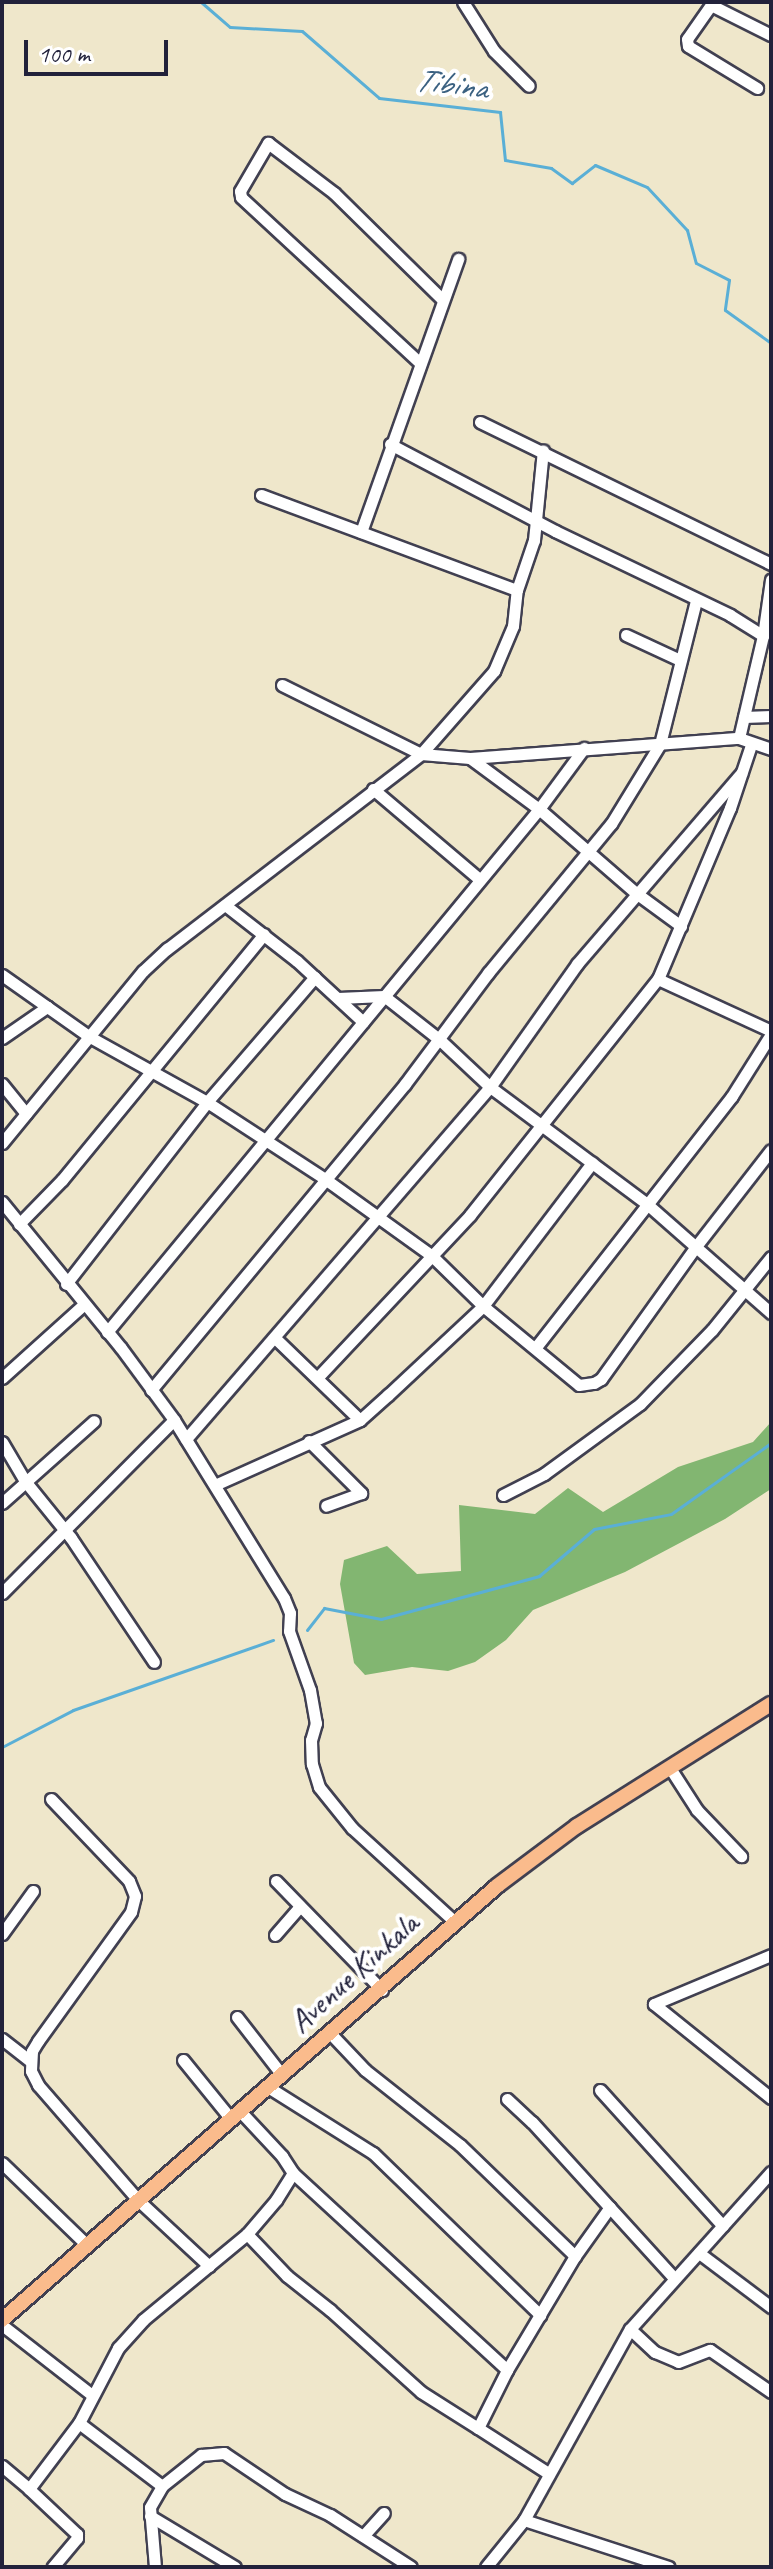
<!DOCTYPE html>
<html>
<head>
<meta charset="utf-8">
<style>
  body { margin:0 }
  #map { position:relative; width:773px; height:2569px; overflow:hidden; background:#efe7cb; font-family:Caveat,sans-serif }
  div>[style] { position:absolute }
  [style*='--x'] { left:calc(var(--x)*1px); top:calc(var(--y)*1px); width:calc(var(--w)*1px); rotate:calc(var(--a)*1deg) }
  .forest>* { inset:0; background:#82b671 }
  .stream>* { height:3px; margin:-1.5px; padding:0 1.5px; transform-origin:1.5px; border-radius:1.5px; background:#5aafd6 }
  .roads { filter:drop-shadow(2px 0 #414051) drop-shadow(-2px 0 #414051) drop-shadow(0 2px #414051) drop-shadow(0 -2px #414051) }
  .minor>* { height:11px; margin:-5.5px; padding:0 5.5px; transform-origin:5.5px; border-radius:5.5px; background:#fff }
  .major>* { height:14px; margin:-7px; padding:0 7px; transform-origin:7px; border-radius:7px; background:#fabb8c }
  span { translate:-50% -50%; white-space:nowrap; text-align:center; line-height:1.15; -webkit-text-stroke:8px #fff; paint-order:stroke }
  .street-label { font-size:32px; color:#22223b }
  .water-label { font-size:34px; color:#3b6181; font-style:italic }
  .frame { position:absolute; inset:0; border:4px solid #22223b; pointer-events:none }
  .scale { position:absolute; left:24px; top:40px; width:144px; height:36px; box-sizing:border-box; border:4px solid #22223b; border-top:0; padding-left:10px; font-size:24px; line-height:28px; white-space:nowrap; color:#22223b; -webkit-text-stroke:6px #fff; paint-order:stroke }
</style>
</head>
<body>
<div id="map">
  <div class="forest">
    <div style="clip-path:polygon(771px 1422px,771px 1489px,725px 1519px,625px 1572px,533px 1610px,506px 1640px,475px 1662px,448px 1671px,412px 1667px,365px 1675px,354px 1663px,340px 1584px,344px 1560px,387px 1546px,417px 1574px,461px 1571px,459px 1505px,535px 1514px,568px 1488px,603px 1512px,678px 1467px,753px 1442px)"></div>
  </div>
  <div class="stream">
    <div style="--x:201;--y:2;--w:38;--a:41"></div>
    <div style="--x:230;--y:27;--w:72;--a:3.2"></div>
    <div style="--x:302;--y:31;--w:102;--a:41"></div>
    <div style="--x:379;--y:98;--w:122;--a:6.6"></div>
    <div style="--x:500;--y:112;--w:48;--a:84.1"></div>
    <div style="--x:505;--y:160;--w:47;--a:9.9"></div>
    <div style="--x:551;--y:168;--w:26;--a:36"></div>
    <div style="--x:572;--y:183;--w:29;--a:-38"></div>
    <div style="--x:595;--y:165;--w:56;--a:22.9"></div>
    <div style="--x:647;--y:187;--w:59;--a:47.1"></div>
    <div style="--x:687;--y:230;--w:34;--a:75"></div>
    <div style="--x:696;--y:263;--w:37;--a:27"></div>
    <div style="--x:729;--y:280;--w:30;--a:98"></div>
    <div style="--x:725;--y:310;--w:57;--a:35.7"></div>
    <div style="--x:307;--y:1630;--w:28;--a:-52"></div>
    <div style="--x:324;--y:1608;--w:58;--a:10.9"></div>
    <div style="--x:381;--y:1619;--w:164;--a:-15.2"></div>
    <div style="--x:539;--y:1576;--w:72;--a:-40.5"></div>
    <div style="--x:594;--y:1529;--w:78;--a:-11"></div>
    <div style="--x:671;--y:1514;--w:123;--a:-35.4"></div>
    <div style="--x:2;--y:1747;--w:80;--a:-27.5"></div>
    <div style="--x:73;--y:1710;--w:212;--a:-19.3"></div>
  </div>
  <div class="roads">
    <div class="minor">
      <div style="--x:463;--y:2;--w:58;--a:57.7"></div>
      <div style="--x:494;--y:51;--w:49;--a:45"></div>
      <div style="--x:713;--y:2;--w:45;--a:125.1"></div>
      <div style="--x:687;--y:39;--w:7;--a:82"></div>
      <div style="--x:688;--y:46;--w:81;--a:31.3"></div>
      <div style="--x:711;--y:5;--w:67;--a:26.6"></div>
      <div style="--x:420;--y:363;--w:244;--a:-137.2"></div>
      <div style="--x:241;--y:197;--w:6;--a:-99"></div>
      <div style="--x:240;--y:191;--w:56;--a:-59.7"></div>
      <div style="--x:268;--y:143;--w:83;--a:37.1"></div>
      <div style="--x:334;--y:193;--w:151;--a:44.5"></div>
      <div style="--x:480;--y:422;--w:324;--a:26"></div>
      <div style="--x:390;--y:444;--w:187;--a:27.8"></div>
      <div style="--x:555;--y:531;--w:194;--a:25.6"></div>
      <div style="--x:730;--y:615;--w:39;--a:32"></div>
      <div style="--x:261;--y:495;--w:273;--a:20.4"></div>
      <div style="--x:361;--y:532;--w:290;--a:-70.4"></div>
      <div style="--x:626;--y:635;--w:60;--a:24.8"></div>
      <div style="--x:282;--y:685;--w:155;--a:26.4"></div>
      <div style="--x:421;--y:754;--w:49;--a:4.7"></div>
      <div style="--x:470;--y:758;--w:270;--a:-4.3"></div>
      <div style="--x:739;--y:738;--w:34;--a:19"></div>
      <div style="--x:744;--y:717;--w:27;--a:-2"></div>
      <div style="--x:739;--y:738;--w:105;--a:-76.8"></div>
      <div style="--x:763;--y:636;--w:57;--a:-81.9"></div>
      <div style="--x:470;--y:758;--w:86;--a:36.5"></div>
      <div style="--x:539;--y:809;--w:128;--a:40.9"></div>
      <div style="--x:636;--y:893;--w:56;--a:36.3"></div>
      <div style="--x:373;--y:789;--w:138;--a:40.3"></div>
      <div style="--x:225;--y:905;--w:91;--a:37.9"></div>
      <div style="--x:297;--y:961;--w:90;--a:42.7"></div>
      <div style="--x:2;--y:975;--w:108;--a:35.2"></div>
      <div style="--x:90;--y:1037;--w:134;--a:29.1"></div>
      <div style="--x:207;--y:1102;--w:141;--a:33.1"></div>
      <div style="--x:325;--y:1179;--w:132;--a:35.7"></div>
      <div style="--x:432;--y:1256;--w:71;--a:44.4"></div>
      <div style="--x:483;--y:1306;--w:124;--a:39.5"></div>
      <div style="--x:579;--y:1385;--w:15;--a:-8"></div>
      <div style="--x:594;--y:1383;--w:8;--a:-30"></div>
      <div style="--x:601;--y:1379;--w:165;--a:-54.4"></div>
      <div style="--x:697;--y:1245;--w:120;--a:-52.1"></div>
      <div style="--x:658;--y:979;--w:124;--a:24.7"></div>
      <div style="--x:338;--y:998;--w:46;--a:-2.5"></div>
      <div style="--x:384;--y:996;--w:71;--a:38.2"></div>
      <div style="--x:440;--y:1040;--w:69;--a:43.2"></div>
      <div style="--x:490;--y:1087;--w:196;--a:36.7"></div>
      <div style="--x:647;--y:1204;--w:165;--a:41.3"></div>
      <div style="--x:2;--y:1038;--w:55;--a:-34.6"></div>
      <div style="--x:2;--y:1084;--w:38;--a:51"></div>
      <div style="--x:2;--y:1143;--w:222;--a:-50.7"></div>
      <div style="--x:143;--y:971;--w:33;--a:-43"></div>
      <div style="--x:167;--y:949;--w:320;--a:-37.5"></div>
      <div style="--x:421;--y:754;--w:111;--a:-48.7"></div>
      <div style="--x:494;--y:671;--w:49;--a:-67.1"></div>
      <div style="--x:513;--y:626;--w:36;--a:-84"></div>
      <div style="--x:517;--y:590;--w:53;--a:-71.2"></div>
      <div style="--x:534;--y:540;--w:90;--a:-84.3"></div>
      <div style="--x:2;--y:1202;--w:188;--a:50.8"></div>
      <div style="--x:121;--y:1348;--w:89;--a:53.6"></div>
      <div style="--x:174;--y:1420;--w:209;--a:58.3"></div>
      <div style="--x:284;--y:1598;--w:16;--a:68"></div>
      <div style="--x:290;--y:1613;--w:18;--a:93"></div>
      <div style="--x:289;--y:1631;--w:63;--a:70.4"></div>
      <div style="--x:310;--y:1690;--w:34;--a:80"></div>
      <div style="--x:316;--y:1723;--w:18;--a:106"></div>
      <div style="--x:311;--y:1740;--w:24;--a:88"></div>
      <div style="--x:312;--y:1764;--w:24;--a:73"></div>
      <div style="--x:319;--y:1787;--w:53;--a:51.2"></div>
      <div style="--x:352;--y:1828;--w:138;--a:42.4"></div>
      <div style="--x:19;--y:1224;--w:62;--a:-45.7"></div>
      <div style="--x:62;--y:1180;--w:318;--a:-50.6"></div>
      <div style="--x:66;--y:1284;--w:230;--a:-52.2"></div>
      <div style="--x:207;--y:1102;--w:165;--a:-49.2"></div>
      <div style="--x:107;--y:1332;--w:678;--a:-50.44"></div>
      <div style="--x:539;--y:809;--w:76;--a:-53.6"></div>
      <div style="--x:275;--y:1338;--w:118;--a:44"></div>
      <div style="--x:536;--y:1347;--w:318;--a:-52"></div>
      <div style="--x:732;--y:1096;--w:73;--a:-57.8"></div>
      <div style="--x:318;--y:1377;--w:222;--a:-46.8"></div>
      <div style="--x:470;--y:1215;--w:302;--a:-51.5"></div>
      <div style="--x:658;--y:979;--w:186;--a:-67.2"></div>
      <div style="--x:730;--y:808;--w:66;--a:-71.6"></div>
      <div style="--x:2;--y:1378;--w:109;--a:-42"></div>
      <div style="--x:151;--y:1390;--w:398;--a:-50.3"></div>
      <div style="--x:405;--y:1084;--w:139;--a:-53.2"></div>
      <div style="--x:488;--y:973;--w:193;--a:-50.5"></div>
      <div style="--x:611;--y:824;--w:94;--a:-58.5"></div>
      <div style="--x:660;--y:744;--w:147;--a:-75.9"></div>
      <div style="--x:186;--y:1439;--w:465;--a:-49.2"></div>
      <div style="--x:490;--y:1087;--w:151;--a:-54.7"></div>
      <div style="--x:577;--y:964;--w:252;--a:-49.3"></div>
      <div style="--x:309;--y:1441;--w:74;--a:45"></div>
      <div style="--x:361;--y:1493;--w:37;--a:160"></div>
      <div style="--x:2;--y:1442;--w:45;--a:59.5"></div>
      <div style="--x:25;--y:1481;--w:73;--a:51.1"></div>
      <div style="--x:71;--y:1538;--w:149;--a:56.2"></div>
      <div style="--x:217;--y:1484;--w:157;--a:-24.1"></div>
      <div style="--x:360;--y:1420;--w:38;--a:-42"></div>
      <div style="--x:388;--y:1395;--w:130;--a:-43.1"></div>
      <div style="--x:483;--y:1306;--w:180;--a:-52.7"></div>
      <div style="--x:503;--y:1495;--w:46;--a:-27.1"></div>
      <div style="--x:544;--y:1474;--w:119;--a:-36.1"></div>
      <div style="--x:640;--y:1404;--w:103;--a:-45.8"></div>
      <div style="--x:712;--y:1330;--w:94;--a:-51.1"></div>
      <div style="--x:2;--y:1503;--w:123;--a:-41.7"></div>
      <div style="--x:2;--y:1593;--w:244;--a:-45.2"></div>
      <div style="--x:670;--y:1768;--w:50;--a:57.3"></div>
      <div style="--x:697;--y:1810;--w:64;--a:46.3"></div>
      <div style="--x:51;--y:1799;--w:113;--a:46.4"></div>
      <div style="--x:129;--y:1881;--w:16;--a:68"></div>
      <div style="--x:135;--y:1896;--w:16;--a:104"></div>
      <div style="--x:131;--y:1912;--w:159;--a:125.8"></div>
      <div style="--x:38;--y:2041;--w:12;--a:121"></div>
      <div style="--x:32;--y:2051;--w:20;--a:93"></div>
      <div style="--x:31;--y:2071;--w:16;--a:63"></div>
      <div style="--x:38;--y:2085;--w:152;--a:49"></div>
      <div style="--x:138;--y:2200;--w:97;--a:42.9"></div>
      <div style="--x:276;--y:1881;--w:152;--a:45.8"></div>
      <div style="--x:2;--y:1934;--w:53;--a:-54.2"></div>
      <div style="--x:275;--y:1935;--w:38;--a:-49"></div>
      <div style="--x:771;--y:1955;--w:127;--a:157.3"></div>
      <div style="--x:654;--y:2004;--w:150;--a:38.8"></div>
      <div style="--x:237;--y:2017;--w:73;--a:52.2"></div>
      <div style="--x:330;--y:2033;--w:51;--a:46.6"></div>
      <div style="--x:365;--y:2070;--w:121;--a:38.3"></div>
      <div style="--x:460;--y:2145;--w:160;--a:44"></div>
      <div style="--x:575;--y:2256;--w:60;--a:-54.5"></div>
      <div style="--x:2;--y:2039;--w:36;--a:38"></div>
      <div style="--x:183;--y:2060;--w:76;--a:50.9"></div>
      <div style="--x:268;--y:2087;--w:124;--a:32.2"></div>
      <div style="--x:373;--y:2153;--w:233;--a:44.1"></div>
      <div style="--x:600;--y:2090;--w:183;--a:47.9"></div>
      <div style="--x:507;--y:2099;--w:34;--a:43"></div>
      <div style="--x:532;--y:2122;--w:211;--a:47.7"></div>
      <div style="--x:2;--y:2163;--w:118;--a:44"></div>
      <div style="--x:293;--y:2173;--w:291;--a:42.6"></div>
      <div style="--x:247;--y:2234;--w:58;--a:46.4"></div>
      <div style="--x:287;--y:2276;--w:55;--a:38.3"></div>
      <div style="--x:330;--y:2310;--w:122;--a:42"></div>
      <div style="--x:421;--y:2392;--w:67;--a:32.3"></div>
      <div style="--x:699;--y:2253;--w:90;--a:36.9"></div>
      <div style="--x:2;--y:2325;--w:114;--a:37.9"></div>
      <div style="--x:630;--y:2329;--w:34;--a:43"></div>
      <div style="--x:655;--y:2352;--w:25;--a:23"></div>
      <div style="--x:678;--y:2362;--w:34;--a:-21"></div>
      <div style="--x:710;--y:2350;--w:74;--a:34.5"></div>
      <div style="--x:79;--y:2423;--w:85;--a:-62.5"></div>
      <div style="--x:118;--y:2348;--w:38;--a:-48"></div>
      <div style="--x:143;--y:2320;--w:135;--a:-39.6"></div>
      <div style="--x:247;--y:2234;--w:45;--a:-49.5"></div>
      <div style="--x:276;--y:2200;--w:32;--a:-58"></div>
      <div style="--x:293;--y:2173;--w:20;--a:-123"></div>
      <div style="--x:282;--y:2156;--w:62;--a:-133"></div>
      <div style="--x:2;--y:2466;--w:35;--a:40"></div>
      <div style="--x:29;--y:2489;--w:83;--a:-52.9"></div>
      <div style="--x:79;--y:2423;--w:104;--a:37.2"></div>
      <div style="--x:162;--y:2486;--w:50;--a:-38.5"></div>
      <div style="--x:201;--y:2455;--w:23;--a:-5"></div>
      <div style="--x:224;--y:2453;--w:73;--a:33.9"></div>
      <div style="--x:285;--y:2494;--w:50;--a:25"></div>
      <div style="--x:330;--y:2515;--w:96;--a:32.7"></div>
      <div style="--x:548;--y:2473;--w:83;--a:-147.3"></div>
      <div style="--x:478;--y:2428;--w:65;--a:-63.4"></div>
      <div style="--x:507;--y:2370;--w:133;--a:-59.2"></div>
      <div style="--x:29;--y:2489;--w:66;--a:43.2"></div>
      <div style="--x:77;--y:2534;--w:4;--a:90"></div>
      <div style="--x:77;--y:2538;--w:38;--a:130"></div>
      <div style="--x:150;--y:2516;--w:99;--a:31"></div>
      <div style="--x:524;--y:2520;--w:152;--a:18"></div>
      <div style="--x:363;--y:2536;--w:31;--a:-48"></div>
      <div style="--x:155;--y:2567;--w:60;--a:-94.8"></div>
      <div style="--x:150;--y:2507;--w:24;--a:-60"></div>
      <div style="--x:486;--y:2567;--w:60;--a:-51"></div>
      <div style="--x:524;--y:2520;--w:218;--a:-61"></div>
      <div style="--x:630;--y:2329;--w:211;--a:-48.1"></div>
    </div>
    <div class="major">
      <div style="--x:2;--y:2320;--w:658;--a:-41.24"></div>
      <div style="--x:497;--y:1886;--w:100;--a:-36.9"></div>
      <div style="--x:577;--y:1826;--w:229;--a:-32.2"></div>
    </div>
  </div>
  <div class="street-label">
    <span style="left:354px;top:1973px;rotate:-42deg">Avenue Kinkala</span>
  </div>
  <div class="water-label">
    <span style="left:451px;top:83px;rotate:7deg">Tibina</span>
  </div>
  <div class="frame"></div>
  <div class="scale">100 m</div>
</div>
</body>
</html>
